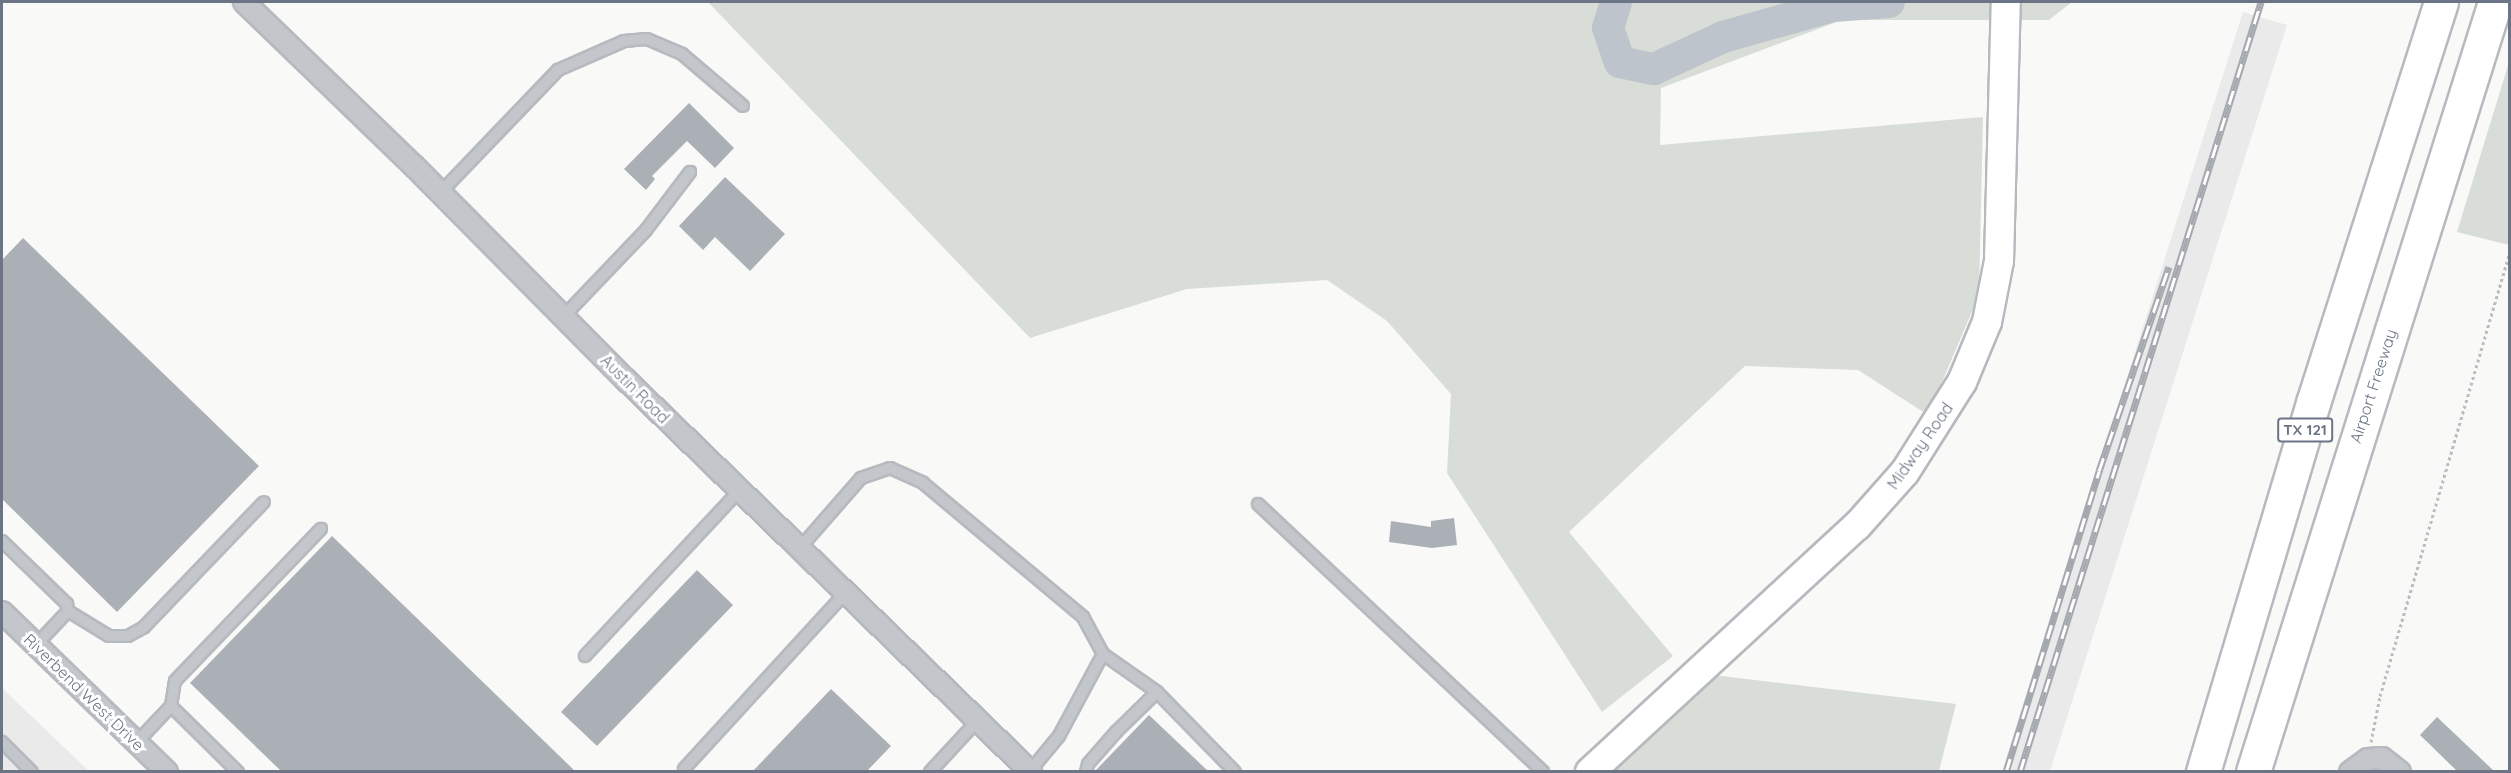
<!DOCTYPE html>
<html>
<head>
<meta charset="utf-8">
<style>
  body { margin:0 }
  #map { position:relative; width:2511px; height:773px; overflow:hidden; background:#f9f9f7; font-family:Quicksand,sans-serif }
  div>[style] { position:absolute }
  [style*='--x'] { left:calc(var(--x)*1px); top:calc(var(--y)*1px); width:calc(var(--w)*1px); rotate:calc(var(--a)*1deg) }
  .built>* { inset:0; background:#eaeaea }
  .green>* { inset:0; background:#d8ded7 }
  .river>* { height:32px; margin:-16px; padding:0 16px; transform-origin:16px; border-radius:16px; background:#bdc4cb }
  .building>* { inset:0; background:#abb0b7 }
  .path>* { height:3px; margin-top:-1.5px; transform-origin:0; background:repeating-linear-gradient(90deg,#bbbdc0 0 3px,transparent 0 6px) }
  .roads { filter:drop-shadow(2px 0 #b6b9bf) drop-shadow(-2px 0 #b6b9bf) drop-shadow(0 2px #b6b9bf) drop-shadow(0 -2px #b6b9bf) }
  .service>* { height:10px; margin:-5px; padding:0 5px; transform-origin:5px; border-radius:5px; background:#c3c6ca }
  .minor>* { height:20px; margin:-10px; padding:0 10px; transform-origin:10px; border-radius:10px; background:#c3c6ca }
  .secondary>* { height:28px; margin:-14px; padding:0 14px; transform-origin:14px; border-radius:14px; background:#fff }
  .motorway>* { height:33px; margin:-16.5px; padding:0 16.5px; transform-origin:16.5px; border-radius:16.5px; background:#fff }
  .rail>* { height:7px; margin-top:-3.5px; transform-origin:0; background:repeating-linear-gradient(90deg,#fff 0 14px,#a5a9af 0 28px); box-sizing:border-box; border-block:2px solid #a5a9af }
  span { translate:-50% -50%; white-space:nowrap; text-align:center; line-height:1.15; -webkit-text-stroke:6px #fff; paint-order:stroke }
  .shield-label span { padding:2px 4px; background:#fff; border:2px solid; border-radius:4px; -webkit-text-stroke-width:0 }
  .shield-label { font-size:15px; color:#6b7586; font-weight:700 }
  .street-label { font-size:16px; color:#6b7586 }
  .frame { position:absolute; inset:0; border:3px solid #6b7586; pointer-events:none }
</style>
</head>
<body>
<div id="map">
  <div class="built">
    <div style="clip-path:polygon(2243px 12px,2287px 25px,2050px 771px,2002px 771px)"></div>
    <div style="clip-path:polygon(2px 688px,89px 771px,2px 771px)"></div>
  </div>
  <div class="green">
    <div style="clip-path:polygon(708px 2px,2072px 2px,2049px 20px,1842px 20px,1661px 88px,1660px 145px,1983px 117px,1979px 295px,1928px 415px,1858px 370px,1745px 366px,1569px 532px,1673px 656px,1602px 712px,1447px 473px,1451px 394px,1387px 321px,1327px 280px,1187px 289px,1030px 338px)"></div>
    <div style="clip-path:polygon(2509px 62px,2509px 245px,2457px 232px)"></div>
    <div style="clip-path:polygon(1713px 675px,1956px 704px,1939px 771px,1613px 772px)"></div>
  </div>
  <div class="river">
    <div style="--x:1616;--y:2;--w:27;--a:107"></div>
    <div style="--x:1608;--y:28;--w:36;--a:71"></div>
    <div style="--x:1620;--y:62;--w:35;--a:12"></div>
    <div style="--x:1654;--y:69;--w:76;--a:-24.9"></div>
    <div style="--x:1723;--y:37;--w:114;--a:-15.7"></div>
    <div style="--x:1833;--y:6;--w:56;--a:-4.1"></div>
  </div>
  <div class="building">
    <div style="clip-path:polygon(689px 103px,734px 148px,715px 168px,687px 141px,652px 176px,655px 179px,646px 190px,624px 169px)"></div>
    <div style="clip-path:polygon(725px 177px,785px 234px,750px 271px,715px 237px,703px 250px,679px 226px)"></div>
    <div style="clip-path:polygon(23px 238px,259px 466px,117px 612px,2px 499px,2px 260px)"></div>
    <div style="clip-path:polygon(1454px 518px,1457px 545px,1432px 548px,1389px 542px,1391px 521px,1431px 527px,1431px 521px)"></div>
    <div style="clip-path:polygon(332px 536px,575px 771px,281px 771px,190px 683px)"></div>
    <div style="clip-path:polygon(697px 570px,733px 605px,597px 746px,561px 712px)"></div>
    <div style="clip-path:polygon(831px 689px,891px 746px,867px 771px,753px 771px)"></div>
    <div style="clip-path:polygon(1149px 715px,1208px 771px,1095px 771px)"></div>
    <div style="clip-path:polygon(2437px 717px,2494px 771px,2457px 771px,2420px 735px)"></div>
  </div>
  <div class="path">
    <div style="--x:2371;--y:742;--w:47;--a:-78.9"></div>
    <div style="--x:2380;--y:696;--w:464;--a:-73.7"></div>
  </div>
  <div class="roads">
    <div class="service">
      <div style="--x:440;--y:193;--w:170;--a:-46.2"></div>
      <div style="--x:558;--y:70;--w:72;--a:-23.7"></div>
      <div style="--x:624;--y:41;--w:23;--a:-5"></div>
      <div style="--x:647;--y:39;--w:38;--a:23"></div>
      <div style="--x:682;--y:54;--w:80;--a:40.4"></div>
      <div style="--x:563;--y:317;--w:120;--a:-46.3"></div>
      <div style="--x:646;--y:230;--w:73;--a:-52.8"></div>
      <div style="--x:1258;--y:504;--w:391;--a:43.2"></div>
      <div style="--x:2;--y:541;--w:91;--a:44.1"></div>
      <div style="--x:67;--y:604;--w:7;--a:82"></div>
      <div style="--x:68;--y:611;--w:47;--a:133.3"></div>
      <div style="--x:799;--y:549;--w:94;--a:-48.9"></div>
      <div style="--x:861;--y:478;--w:31;--a:-19"></div>
      <div style="--x:890;--y:468;--w:36;--a:24"></div>
      <div style="--x:923;--y:483;--w:209;--a:39.9"></div>
      <div style="--x:1083;--y:617;--w:42;--a:61.6"></div>
      <div style="--x:1103;--y:654;--w:93;--a:118.2"></div>
      <div style="--x:1059;--y:736;--w:45;--a:129.6"></div>
      <div style="--x:68;--y:611;--w:48;--a:31.4"></div>
      <div style="--x:109;--y:636;--w:19;--a:0"></div>
      <div style="--x:128;--y:636;--w:18;--a:-29"></div>
      <div style="--x:144;--y:627;--w:173;--a:-46.2"></div>
      <div style="--x:1103;--y:654;--w:66;--a:35.1"></div>
      <div style="--x:1157;--y:692;--w:112;--a:45.7"></div>
      <div style="--x:585;--y:656;--w:226;--a:-47"></div>
      <div style="--x:171;--y:706;--w:25;--a:-81"></div>
      <div style="--x:175;--y:681;--w:211;--a:-46.2"></div>
      <div style="--x:2;--y:742;--w:42;--a:45"></div>
      <div style="--x:137;--y:742;--w:50;--a:-46.6"></div>
      <div style="--x:171;--y:706;--w:94;--a:44.6"></div>
      <div style="--x:684;--y:769;--w:239;--a:-47.5"></div>
      <div style="--x:930;--y:772;--w:69;--a:-47.3"></div>
      <div style="--x:1086;--y:772;--w:8;--a:-76"></div>
      <div style="--x:1088;--y:764;--w:43;--a:-48.8"></div>
      <div style="--x:1116;--y:732;--w:57;--a:-44.3"></div>
    </div>
    <div class="minor">
      <div style="--x:244;--y:2;--w:236;--a:44"></div>
      <div style="--x:414;--y:166;--w:301;--a:45.3"></div>
      <div style="--x:626;--y:380;--w:564;--a:44.07"></div>
      <div style="--x:2;--y:612;--w:230;--a:44.1"></div>
      <div style="--x:2350;--y:772;--w:22;--a:-36"></div>
      <div style="--x:2368;--y:759;--w:14;--a:-4"></div>
      <div style="--x:2382;--y:758;--w:23;--a:38"></div>
    </div>
    <div class="secondary">
      <div style="--x:1590;--y:772;--w:363;--a:-42.7"></div>
      <div style="--x:1857;--y:526;--w:72;--a:-48.4"></div>
      <div style="--x:1905;--y:472;--w:107;--a:-57.7"></div>
      <div style="--x:1962;--y:382;--w:65;--a:-67.4"></div>
      <div style="--x:1987;--y:322;--w:62;--a:-78.9"></div>
      <div style="--x:1999;--y:261;--w:259;--a:-88.5"></div>
    </div>
    <div class="motorway">
      <div style="--x:2203;--y:772;--w:385;--a:-73.4"></div>
      <div style="--x:2313;--y:403;--w:421;--a:-72.3"></div>
      <div style="--x:2253;--y:772;--w:807;--a:-72.55"></div>
    </div>
  </div>
  <div class="rail">
    <div style="--x:2006;--y:772;--w:315;--a:-72.8"></div>
    <div style="--x:2099;--y:471;--w:216;--a:-71.1"></div>
    <div style="--x:2020;--y:772;--w:807;--a:-72.62"></div>
  </div>
  <div class="shield-label">
    <span style="left:2305px;top:430px">TX 121</span>
  </div>
  <div class="street-label">
    <span style="left:2373px;top:386px;rotate:-72deg">Airport Freeway</span>
    <span style="left:635px;top:389px;rotate:45deg">Austin Road</span>
    <span style="left:1920px;top:446px;rotate:-55deg">Midway Road</span>
    <span style="left:84px;top:692px;rotate:44deg">Riverbend West Drive</span>
  </div>
  <div class="frame"></div>
</div>
</body>
</html>
